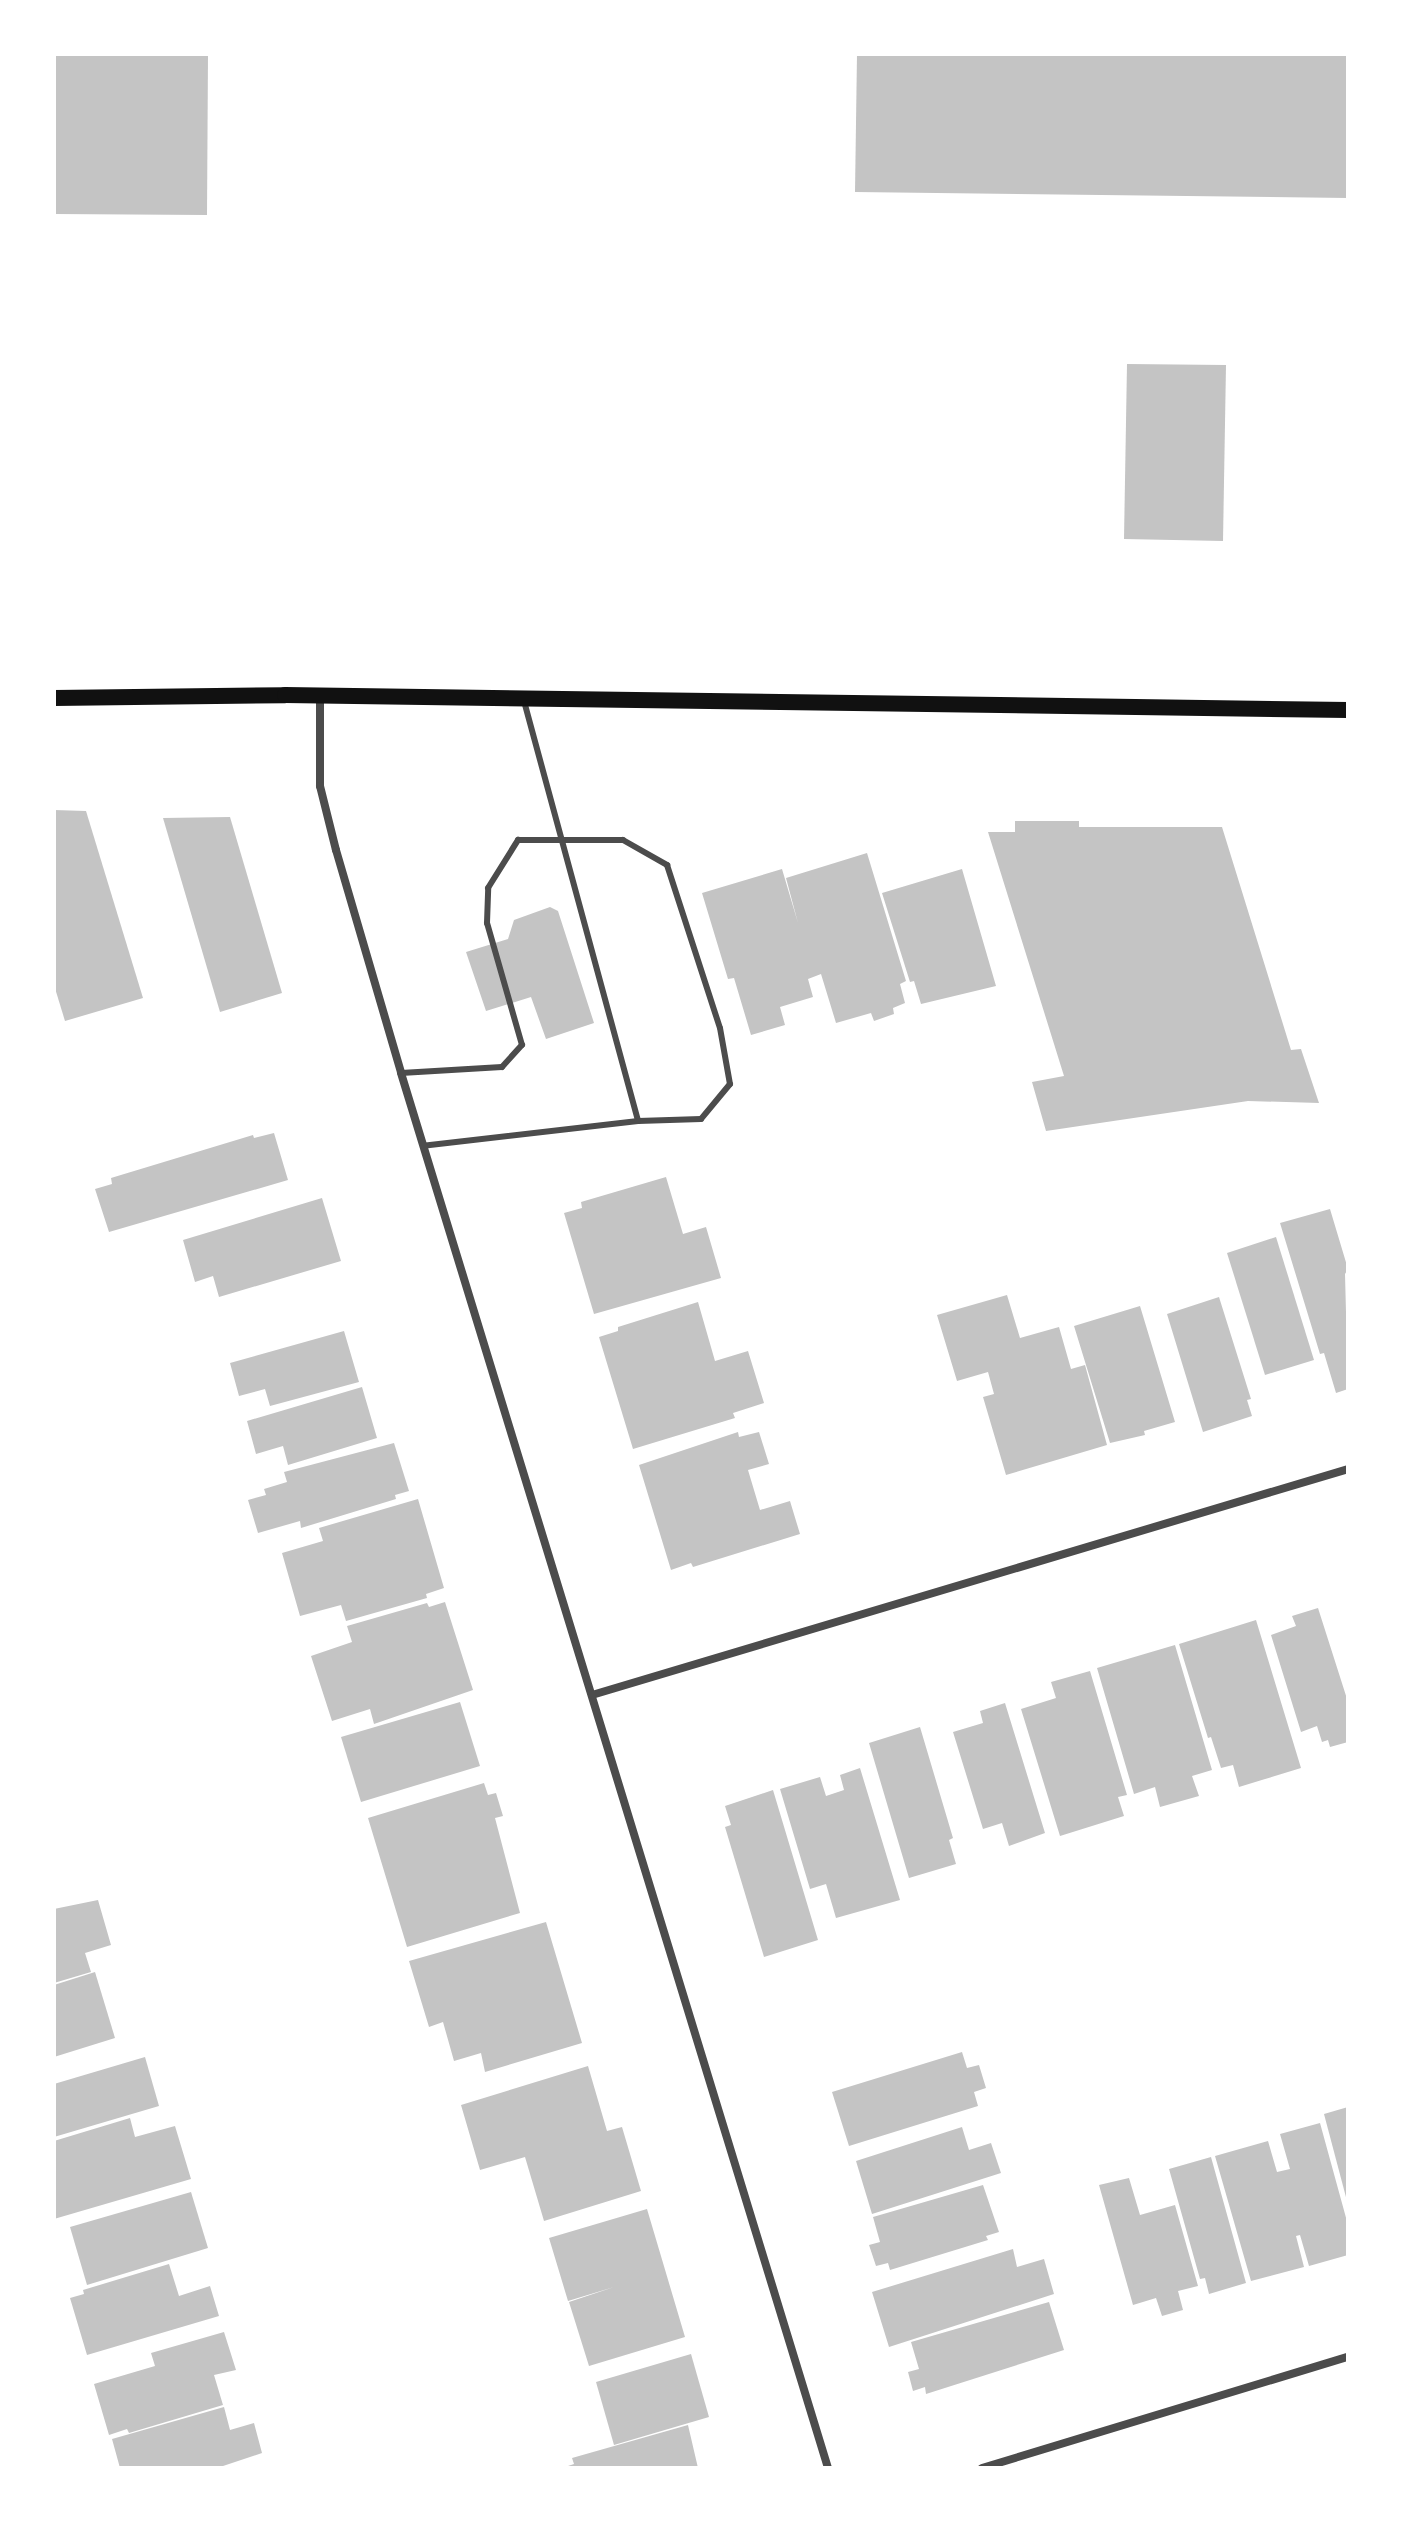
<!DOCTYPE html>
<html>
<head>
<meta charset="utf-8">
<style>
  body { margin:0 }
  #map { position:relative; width:1402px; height:2522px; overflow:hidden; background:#fff; font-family:Overpass,sans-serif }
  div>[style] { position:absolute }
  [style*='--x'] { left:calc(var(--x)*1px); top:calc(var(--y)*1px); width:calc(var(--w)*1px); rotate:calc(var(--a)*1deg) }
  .building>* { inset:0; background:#c4c4c4 }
  .service>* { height:6px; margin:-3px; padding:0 3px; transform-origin:3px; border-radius:3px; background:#4c4c4c }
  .minor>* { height:8px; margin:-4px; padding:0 4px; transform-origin:4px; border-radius:4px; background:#4c4c4c }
  .secondary>* { height:16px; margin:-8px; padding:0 8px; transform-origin:8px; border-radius:8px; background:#111 }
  span { translate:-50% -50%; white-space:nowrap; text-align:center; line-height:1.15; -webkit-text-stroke:6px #fff; paint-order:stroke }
  .frame { position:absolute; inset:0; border:56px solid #fff; pointer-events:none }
</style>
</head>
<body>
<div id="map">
  <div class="building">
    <div style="clip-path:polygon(54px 54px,208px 54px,207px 215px,54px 214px)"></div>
    <div style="clip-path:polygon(857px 54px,1348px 54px,1348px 198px,855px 192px)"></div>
    <div style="clip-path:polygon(1127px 364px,1226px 365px,1223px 541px,1124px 539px)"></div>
    <div style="clip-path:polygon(54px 810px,86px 811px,143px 998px,65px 1021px,54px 985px)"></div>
    <div style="clip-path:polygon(230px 817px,282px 993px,220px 1012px,163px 818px)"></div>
    <div style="clip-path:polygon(1015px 821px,1079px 821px,1079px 827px,1222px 827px,1291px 1050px,1301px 1049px,1319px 1103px,1248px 1101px,1046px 1131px,1032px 1082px,1064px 1076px,988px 832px,1015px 832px)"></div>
    <div style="clip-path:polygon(867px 853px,906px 981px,900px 984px,905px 1003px,893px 1008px,894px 1014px,874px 1021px,871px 1013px,836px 1023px,821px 974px,808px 979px,813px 997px,780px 1007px,785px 1025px,751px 1035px,734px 978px,728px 979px,702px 893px,782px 869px,798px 923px,786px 878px)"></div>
    <div style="clip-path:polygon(962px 869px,996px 986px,921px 1004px,914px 981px,910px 982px,882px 893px)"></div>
    <div style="clip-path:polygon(550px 907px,558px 911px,594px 1023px,546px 1039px,531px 997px,486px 1011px,466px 952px,508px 939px,514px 920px)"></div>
    <div style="clip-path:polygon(274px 1133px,288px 1180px,109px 1232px,95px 1189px,112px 1184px,111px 1178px,253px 1135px,254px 1138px)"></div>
    <div style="clip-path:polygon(666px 1177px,683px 1234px,706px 1227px,721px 1278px,594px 1314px,564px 1213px,582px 1208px,581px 1202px)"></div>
    <div style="clip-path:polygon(322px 1198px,341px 1261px,219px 1297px,213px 1276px,195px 1282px,183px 1240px)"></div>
    <div style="clip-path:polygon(1330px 1209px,1348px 1269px,1345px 1274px,1348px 1389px,1336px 1393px,1324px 1353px,1320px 1354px,1280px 1223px)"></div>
    <div style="clip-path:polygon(1276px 1237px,1314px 1360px,1265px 1375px,1227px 1253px)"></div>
    <div style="clip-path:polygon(1007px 1295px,1020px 1338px,1059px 1327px,1071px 1369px,1085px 1365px,1107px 1445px,1006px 1475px,983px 1397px,994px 1394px,988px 1372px,957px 1381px,937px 1315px)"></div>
    <div style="clip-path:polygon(1219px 1297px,1251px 1399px,1247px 1400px,1252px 1416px,1203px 1432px,1167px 1314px)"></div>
    <div style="clip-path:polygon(698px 1302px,715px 1361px,748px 1351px,764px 1403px,733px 1413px,735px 1418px,633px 1449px,599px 1337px,618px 1331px,618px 1327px)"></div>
    <div style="clip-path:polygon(1140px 1306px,1175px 1422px,1144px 1431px,1145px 1435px,1110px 1443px,1074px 1326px)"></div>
    <div style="clip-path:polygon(344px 1331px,359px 1382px,270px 1406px,265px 1389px,239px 1396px,230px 1363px)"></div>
    <div style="clip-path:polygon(362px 1387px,377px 1438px,288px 1465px,283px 1446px,256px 1454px,247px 1421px)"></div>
    <div style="clip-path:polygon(738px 1432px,739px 1437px,759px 1432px,769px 1464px,748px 1470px,760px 1510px,790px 1501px,800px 1534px,693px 1567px,691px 1563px,671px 1570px,639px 1465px)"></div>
    <div style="clip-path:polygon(394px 1443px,409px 1491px,395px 1495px,396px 1499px,301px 1528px,300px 1521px,258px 1533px,248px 1500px,266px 1495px,264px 1489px,287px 1482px,284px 1472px)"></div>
    <div style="clip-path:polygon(418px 1499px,444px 1588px,426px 1594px,427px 1598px,346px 1621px,341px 1605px,300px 1616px,282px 1553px,323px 1541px,319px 1528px)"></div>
    <div style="clip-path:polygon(445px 1602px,473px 1690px,374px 1724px,370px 1709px,332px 1721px,311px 1656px,352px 1642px,347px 1626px,427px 1603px,429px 1607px)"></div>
    <div style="clip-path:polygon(1318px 1608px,1348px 1702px,1348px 1742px,1330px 1747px,1328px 1740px,1322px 1742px,1317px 1726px,1301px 1732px,1271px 1635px,1296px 1626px,1292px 1616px)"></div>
    <div style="clip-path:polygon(1256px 1620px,1301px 1768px,1239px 1787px,1233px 1765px,1221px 1768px,1211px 1737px,1208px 1738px,1179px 1644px)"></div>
    <div style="clip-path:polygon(1175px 1645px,1212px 1770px,1192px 1776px,1199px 1796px,1160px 1807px,1155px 1787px,1134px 1794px,1097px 1668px)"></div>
    <div style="clip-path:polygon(1090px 1671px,1127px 1795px,1118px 1797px,1124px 1816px,1060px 1836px,1021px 1709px,1056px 1698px,1051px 1682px)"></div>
    <div style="clip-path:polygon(460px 1702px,480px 1766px,361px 1802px,341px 1737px)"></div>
    <div style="clip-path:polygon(1005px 1703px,1045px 1833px,1009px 1846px,1002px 1823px,983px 1829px,953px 1732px,983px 1723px,980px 1711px)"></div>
    <div style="clip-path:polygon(920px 1727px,953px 1838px,949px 1840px,956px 1864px,909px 1878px,869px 1743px)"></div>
    <div style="clip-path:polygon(860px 1768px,900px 1900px,836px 1918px,826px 1884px,810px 1889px,780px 1789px,820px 1777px,826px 1796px,844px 1790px,840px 1775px)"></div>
    <div style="clip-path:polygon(484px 1783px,488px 1795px,496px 1793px,503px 1816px,495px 1818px,520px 1913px,407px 1947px,368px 1818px)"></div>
    <div style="clip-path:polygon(773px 1790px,818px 1940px,764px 1957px,725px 1827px,731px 1825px,725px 1806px)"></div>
    <div style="clip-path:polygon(98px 1900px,111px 1945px,85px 1953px,91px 1972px,54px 1983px,54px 1909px)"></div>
    <div style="clip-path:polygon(546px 1922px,582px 2043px,485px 2072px,481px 2053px,454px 2061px,443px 2022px,429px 2027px,409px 1961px)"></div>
    <div style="clip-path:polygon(95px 1972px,115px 2038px,54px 2057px,54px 1985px)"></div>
    <div style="clip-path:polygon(962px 2052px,967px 2068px,979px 2065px,986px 2088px,974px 2092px,978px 2106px,849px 2146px,832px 2092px)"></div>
    <div style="clip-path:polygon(145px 2057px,159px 2106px,54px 2137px,54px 2084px)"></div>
    <div style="clip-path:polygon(588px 2066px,607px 2131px,622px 2127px,641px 2191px,544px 2221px,525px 2157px,480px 2170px,461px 2105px)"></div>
    <div style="clip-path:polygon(1348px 2107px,1348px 2201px,1347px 2201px,1324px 2114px)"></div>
    <div style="clip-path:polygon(130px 2118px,135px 2137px,175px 2126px,191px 2179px,54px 2219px,54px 2141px)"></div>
    <div style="clip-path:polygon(1320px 2123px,1348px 2225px,1348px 2255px,1309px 2266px,1300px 2235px,1296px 2236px,1304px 2267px,1251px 2281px,1215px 2156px,1268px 2141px,1277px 2172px,1290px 2169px,1280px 2134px)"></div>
    <div style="clip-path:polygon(962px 2127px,969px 2150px,991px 2143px,1001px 2173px,872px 2214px,856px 2161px)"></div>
    <div style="clip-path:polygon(1211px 2157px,1246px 2283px,1209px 2294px,1205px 2278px,1200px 2279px,1169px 2169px)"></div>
    <div style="clip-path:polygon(1129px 2178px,1140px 2215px,1175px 2205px,1198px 2286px,1178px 2291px,1183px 2310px,1162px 2316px,1156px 2298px,1133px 2305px,1099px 2185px)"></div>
    <div style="clip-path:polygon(983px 2185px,999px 2232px,986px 2236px,988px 2240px,890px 2270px,888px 2263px,876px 2266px,869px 2245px,880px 2242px,873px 2217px)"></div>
    <div style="clip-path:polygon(191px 2192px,208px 2248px,87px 2285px,70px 2227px)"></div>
    <div style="clip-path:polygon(647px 2209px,685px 2337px,589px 2366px,569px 2302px,614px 2287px,568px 2301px,549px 2238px)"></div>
    <div style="clip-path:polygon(1013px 2249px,1017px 2267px,1044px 2259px,1054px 2294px,889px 2347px,872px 2292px)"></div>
    <div style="clip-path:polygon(169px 2264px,179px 2296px,210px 2286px,219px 2316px,87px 2355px,70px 2298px,84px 2294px,83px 2290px)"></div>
    <div style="clip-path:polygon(1049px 2302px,1064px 2350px,926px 2394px,925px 2387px,913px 2391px,908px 2372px,919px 2369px,911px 2342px)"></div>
    <div style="clip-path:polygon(224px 2332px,236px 2370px,214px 2375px,223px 2405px,129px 2433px,127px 2429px,109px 2435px,94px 2384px,155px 2366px,151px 2353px)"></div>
    <div style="clip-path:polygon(691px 2354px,709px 2417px,614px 2445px,596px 2382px)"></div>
    <div style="clip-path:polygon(224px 2407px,230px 2430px,254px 2423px,262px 2453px,217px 2468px,120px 2468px,112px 2439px)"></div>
    <div style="clip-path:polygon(688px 2425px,698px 2468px,562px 2468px,574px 2464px,572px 2458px)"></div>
  </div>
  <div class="service">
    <div style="--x:524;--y:701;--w:435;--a:74.8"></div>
    <div style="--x:401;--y:1073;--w:101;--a:-3.4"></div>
    <div style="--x:502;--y:1067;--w:30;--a:-48"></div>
    <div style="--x:522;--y:1045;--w:127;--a:-106"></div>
    <div style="--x:487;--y:923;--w:35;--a:-88"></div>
    <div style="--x:488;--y:888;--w:57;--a:-58"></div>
    <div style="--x:518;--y:840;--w:105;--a:0"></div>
    <div style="--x:623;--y:840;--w:51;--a:29.6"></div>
    <div style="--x:667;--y:865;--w:171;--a:72"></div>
    <div style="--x:720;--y:1028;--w:57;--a:79.9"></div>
    <div style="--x:730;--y:1084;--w:45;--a:129.6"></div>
    <div style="--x:701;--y:1119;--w:63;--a:178.2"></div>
    <div style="--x:638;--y:1121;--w:216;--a:173.4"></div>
  </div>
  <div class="minor">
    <div style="--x:320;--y:697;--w:89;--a:90"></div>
    <div style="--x:320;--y:786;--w:66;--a:76"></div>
    <div style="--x:336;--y:850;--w:232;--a:73.7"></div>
    <div style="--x:401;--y:1073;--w:1459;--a:72.98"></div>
    <div style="--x:592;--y:1695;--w:789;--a:-16.64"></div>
    <div style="--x:982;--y:2468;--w:382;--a:-16.9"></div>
  </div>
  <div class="secondary">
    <div style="--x:54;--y:698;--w:231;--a:-0.7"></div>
    <div style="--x:285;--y:695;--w:1063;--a:0.81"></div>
  </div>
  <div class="frame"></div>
</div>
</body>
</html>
